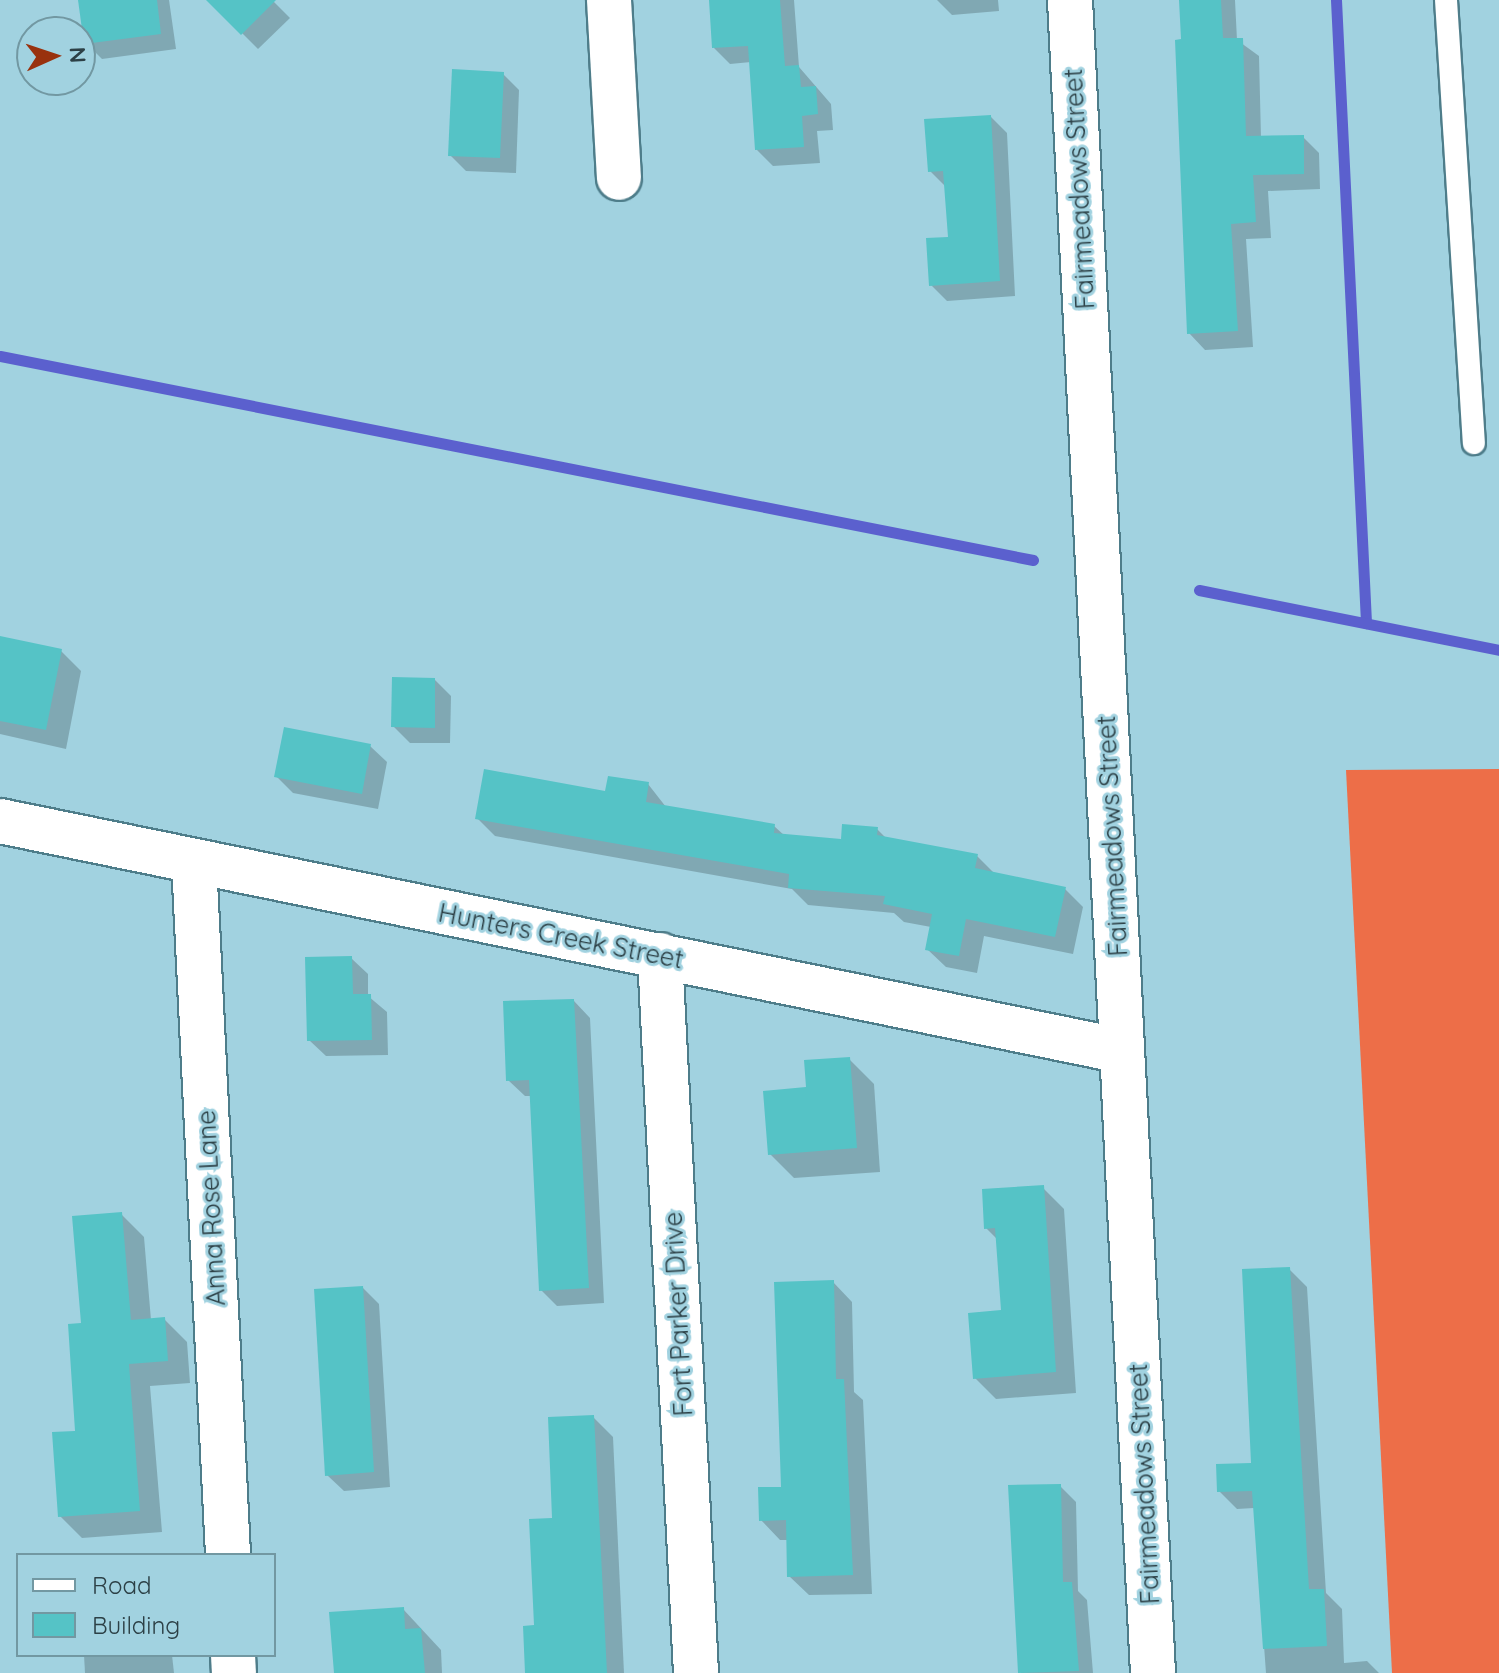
<!DOCTYPE html>
<html>
<head>
<meta charset="utf-8">
<style>
  body { margin:0 }
  #map { position:relative; width:1499px; height:1673px; overflow:hidden; background:#a1d2e0; font-family:Quicksand,sans-serif }
  div>[style] { position:absolute }
  [style*='--x'] { left:calc(var(--x)*1px); top:calc(var(--y)*1px); width:calc(var(--w)*1px); rotate:calc(var(--a)*1deg) }
  .forest>* { inset:0; background:#ed6e48 }
  .shadow>* { inset:0; background:#0003 }
  .stream>* { height:11px; margin:-5.5px; padding:0 5.5px; transform-origin:5.5px; border-radius:5.5px; background:#5b60ce }
  .building>* { inset:0; background:#55c3c6 }
  .roads { filter:drop-shadow(2px 0 #4e7d8a) drop-shadow(-2px 0 #4e7d8a) drop-shadow(0 2px #4e7d8a) drop-shadow(0 -2px #4e7d8a) }
  .service>* { height:22px; margin:-11px; padding:0 11px; transform-origin:11px; border-radius:11px; background:#fff }
  .minor>* { height:44px; margin:-22px; padding:0 22px; transform-origin:22px; border-radius:22px; background:#fff }
  span { translate:-50% -50%; white-space:nowrap; text-align:center; line-height:1.15; -webkit-text-stroke:6px #a1d2e0; paint-order:stroke }
  .street-label { font-size:26px; color:#2c4046 }
  .legend { position:absolute; left:16px; top:1553px; width:260px; height:104px; box-sizing:border-box; background:#a1d2e0; border:2px solid #7298a2; margin:0; padding:10px 14px; list-style:none; font-size:24px; color:#2c4046 }
  .legend li { display:flex; align-items:center; gap:16px; height:40px }
  .legend b { width:40px; border:2px solid #7298a2 }
  .north { position:absolute; left:16px; top:16px; width:80px; height:80px; box-sizing:border-box; background:#a1d2e0; border:2px solid #7298a2; border-radius:50%; rotate:87deg; font-size:22px; font-weight:700; line-height:32px; text-align:center; color:#2c4046 }
  .north::after { content:''; display:block; margin:auto; width:28px; height:36px; background:#99320e; clip-path:polygon(50% 0,100% 100%,50% 72%,0 100%) }
</style>
</head>
<body>
<div id="map">
  <div class="forest">
    <div style="clip-path:polygon(1499px 769px,1499px 1673px,1392px 1673px,1346px 770px)"></div>
  </div>
  <div class="shadow">
    <div style="clip-path:polygon(80px 0,169px 0,176px 49px,102px 59px,86px 43px)"></div>
    <div style="clip-path:polygon(209px 0,272px 0,290px 18px,258px 49px)"></div>
    <div style="clip-path:polygon(711px 0,794px 0,799px 67px,831px 104px,833px 130px,817px 131px,820px 163px,773px 166px,757px 150px,751px 62px,730px 64px,714px 48px)"></div>
    <div style="clip-path:polygon(937px 0,998px 0,999px 11px,952px 15px)"></div>
    <div style="clip-path:polygon(1181px 0,1235px 0,1237px 40px,1259px 56px,1261px 138px,1303px 137px,1319px 153px,1320px 189px,1268px 191px,1271px 238px,1246px 239px,1253px 347px,1205px 350px,1189px 333px)"></div>
    <div style="clip-path:polygon(503px 74px,519px 90px,516px 173px,466px 171px,450px 155px)"></div>
    <div style="clip-path:polygon(991px 117px,1007px 133px,1015px 296px,947px 301px,931px 285px,950px 239px,947px 188px,930px 171px)"></div>
    <div style="clip-path:polygon(0 638px,61px 651px,81px 671px,66px 749px,0 734px)"></div>
    <div style="clip-path:polygon(435px 680px,451px 696px,450px 743px,410px 743px,393px 726px)"></div>
    <div style="clip-path:polygon(370px 746px,387px 762px,378px 809px,293px 793px,276px 776px)"></div>
    <div style="clip-path:polygon(648px 784px,666px 807px,774px 826px,785px 836px,843px 841px,877px 829px,886px 838px,977px 856px,995px 874px,1065px 889px,1083px 907px,1073px 954px,984px 936px,977px 973px,946px 967px,927px 949px,931px 927px,904px 922px,894px 913px,808px 905px,792px 889px,495px 836px,477px 818px)"></div>
    <div style="clip-path:polygon(351px 958px,368px 974px,368px 996px,387px 1012px,388px 1055px,326px 1056px,309px 1040px)"></div>
    <div style="clip-path:polygon(574px 1001px,590px 1018px,604px 1303px,557px 1306px,541px 1290px,532px 1096px,525px 1096px,508px 1080px)"></div>
    <div style="clip-path:polygon(849px 1059px,874px 1084px,880px 1172px,794px 1178px,770px 1154px,808px 1089px)"></div>
    <div style="clip-path:polygon(1043px 1188px,1064px 1209px,1076px 1393px,996px 1399px,975px 1378px,1003px 1312px,998px 1240px,986px 1228px)"></div>
    <div style="clip-path:polygon(121px 1214px,144px 1237px,151px 1320px,164px 1319px,187px 1342px,190px 1383px,150px 1386px,162px 1532px,82px 1538px,60px 1516px,78px 1433px,83px 1325px)"></div>
    <div style="clip-path:polygon(1289px 1269px,1307px 1287px,1326px 1593px,1342px 1609px,1344px 1663px,1367px 1661px,1379px 1673px,1266px 1673px,1254px 1508px,1237px 1509px,1219px 1491px,1253px 1465px)"></div>
    <div style="clip-path:polygon(833px 1282px,852px 1302px,854px 1392px,863px 1400px,872px 1594px,809px 1595px,789px 1576px,788px 1540px,780px 1540px,761px 1520px,783px 1488px)"></div>
    <div style="clip-path:polygon(363px 1288px,379px 1304px,390px 1487px,344px 1491px,327px 1475px)"></div>
    <div style="clip-path:polygon(593px 1417px,613px 1437px,624px 1673px,527px 1673px,554px 1520px)"></div>
    <div style="clip-path:polygon(1060px 1486px,1076px 1502px,1078px 1591px,1087px 1600px,1093px 1673px,1021px 1673px,1010px 1487px)"></div>
    <div style="clip-path:polygon(403px 1609px,441px 1650px,442px 1673px,335px 1673px)"></div>
    <div style="clip-path:polygon(84px 1655px,172px 1655px,174px 1673px,85px 1673px)"></div>
  </div>
  <div class="stream">
    <div style="--x:1336;--y:0;--w:624;--a:87.24"></div>
    <div style="--x:0;--y:356;--w:1053;--a:11.17"></div>
    <div style="--x:1199;--y:590;--w:306;--a:11.3"></div>
  </div>
  <div class="building">
    <div style="clip-path:polygon(78px 0,157px 0,161px 34px,84px 44px)"></div>
    <div style="clip-path:polygon(206px 0,276px 0,241px 35px)"></div>
    <div style="clip-path:polygon(709px 0,780px 0,785px 66px,799px 65px,801px 87px,816px 86px,818px 114px,802px 116px,804px 147px,755px 150px,748px 46px,712px 48px)"></div>
    <div style="clip-path:polygon(1179px 0,1221px 0,1223px 38px,1243px 38px,1246px 136px,1304px 135px,1304px 174px,1253px 175px,1256px 222px,1231px 224px,1238px 331px,1187px 334px,1175px 40px,1181px 39px)"></div>
    <div style="clip-path:polygon(452px 69px,504px 72px,500px 158px,448px 156px)"></div>
    <div style="clip-path:polygon(991px 115px,1000px 281px,929px 286px,926px 238px,948px 237px,943px 171px,928px 172px,924px 119px)"></div>
    <div style="clip-path:polygon(0 636px,62px 649px,46px 730px,0 721px)"></div>
    <div style="clip-path:polygon(392px 677px,435px 678px,435px 728px,391px 727px)"></div>
    <div style="clip-path:polygon(284px 727px,371px 744px,362px 794px,274px 777px)"></div>
    <div style="clip-path:polygon(484px 769px,605px 791px,608px 776px,649px 782px,646px 802px,775px 824px,774px 833px,841px 839px,842px 824px,878px 827px,877px 835px,978px 854px,975px 868px,1066px 887px,1055px 937px,966px 919px,959px 956px,925px 950px,932px 914px,883px 904px,885px 896px,788px 888px,789px 874px,475px 819px)"></div>
    <div style="clip-path:polygon(352px 956px,353px 994px,371px 994px,372px 1040px,307px 1041px,305px 957px)"></div>
    <div style="clip-path:polygon(574px 999px,589px 1288px,539px 1291px,529px 1080px,506px 1081px,503px 1001px)"></div>
    <div style="clip-path:polygon(850px 1057px,857px 1148px,768px 1155px,763px 1091px,806px 1087px,804px 1060px)"></div>
    <div style="clip-path:polygon(1044px 1185px,1056px 1372px,973px 1379px,968px 1313px,1001px 1310px,995px 1228px,984px 1229px,982px 1189px)"></div>
    <div style="clip-path:polygon(122px 1212px,131px 1320px,165px 1317px,168px 1361px,129px 1364px,140px 1511px,58px 1517px,52px 1432px,75px 1431px,68px 1324px,81px 1323px,72px 1216px)"></div>
    <div style="clip-path:polygon(1290px 1267px,1309px 1589px,1324px 1589px,1327px 1646px,1263px 1649px,1252px 1491px,1217px 1492px,1216px 1464px,1251px 1463px,1242px 1269px)"></div>
    <div style="clip-path:polygon(834px 1280px,836px 1379px,844px 1379px,853px 1575px,787px 1577px,786px 1520px,759px 1521px,758px 1487px,781px 1487px,774px 1282px)"></div>
    <div style="clip-path:polygon(363px 1286px,374px 1472px,325px 1476px,314px 1289px)"></div>
    <div style="clip-path:polygon(594px 1415px,607px 1673px,525px 1673px,523px 1626px,534px 1625px,529px 1519px,552px 1518px,548px 1417px)"></div>
    <div style="clip-path:polygon(1061px 1484px,1063px 1582px,1072px 1582px,1079px 1671px,1018px 1673px,1008px 1485px)"></div>
    <div style="clip-path:polygon(404px 1607px,405px 1629px,421px 1628px,425px 1673px,334px 1673px,329px 1612px)"></div>
  </div>
  <div class="roads">
    <div class="service">
      <div style="--x:1446;--y:0;--w:444;--a:86.4"></div>
    </div>
    <div class="minor">
      <div style="--x:609;--y:0;--w:178;--a:86.8"></div>
      <div style="--x:1070;--y:0;--w:1675;--a:87.16"></div>
      <div style="--x:0;--y:821;--w:1145;--a:11.58"></div>
      <div style="--x:194;--y:862;--w:694;--a:87.19"></div>
      <div style="--x:660;--y:955;--w:719;--a:87.13"></div>
      <div style="--x:233;--y:1655;--w:18;--a:87"></div>
    </div>
  </div>
  <div class="street-label">
    <span style="left:1079px;top:189px;rotate:-93deg">Fairmeadows Street</span>
    <span style="left:1112px;top:836px;rotate:-93deg">Fairmeadows Street</span>
    <span style="left:561px;top:936px;rotate:11deg">Hunters Creek Street</span>
    <span style="left:211px;top:1208px;rotate:-93deg">Anna Rose Lane</span>
    <span style="left:678px;top:1314px;rotate:-93deg">Fort Parker Drive</span>
    <span style="left:1144px;top:1484px;rotate:-93deg">Fairmeadows Street</span>
  </div>
  <ul class="legend">
  <li><b style="height:10px;background:#fff"></b>Road</li>
  <li><b style="height:22px;background:#55c3c6"></b>Building</li>
  </ul>
  <div class="north">N</div>
</div>
</body>
</html>
